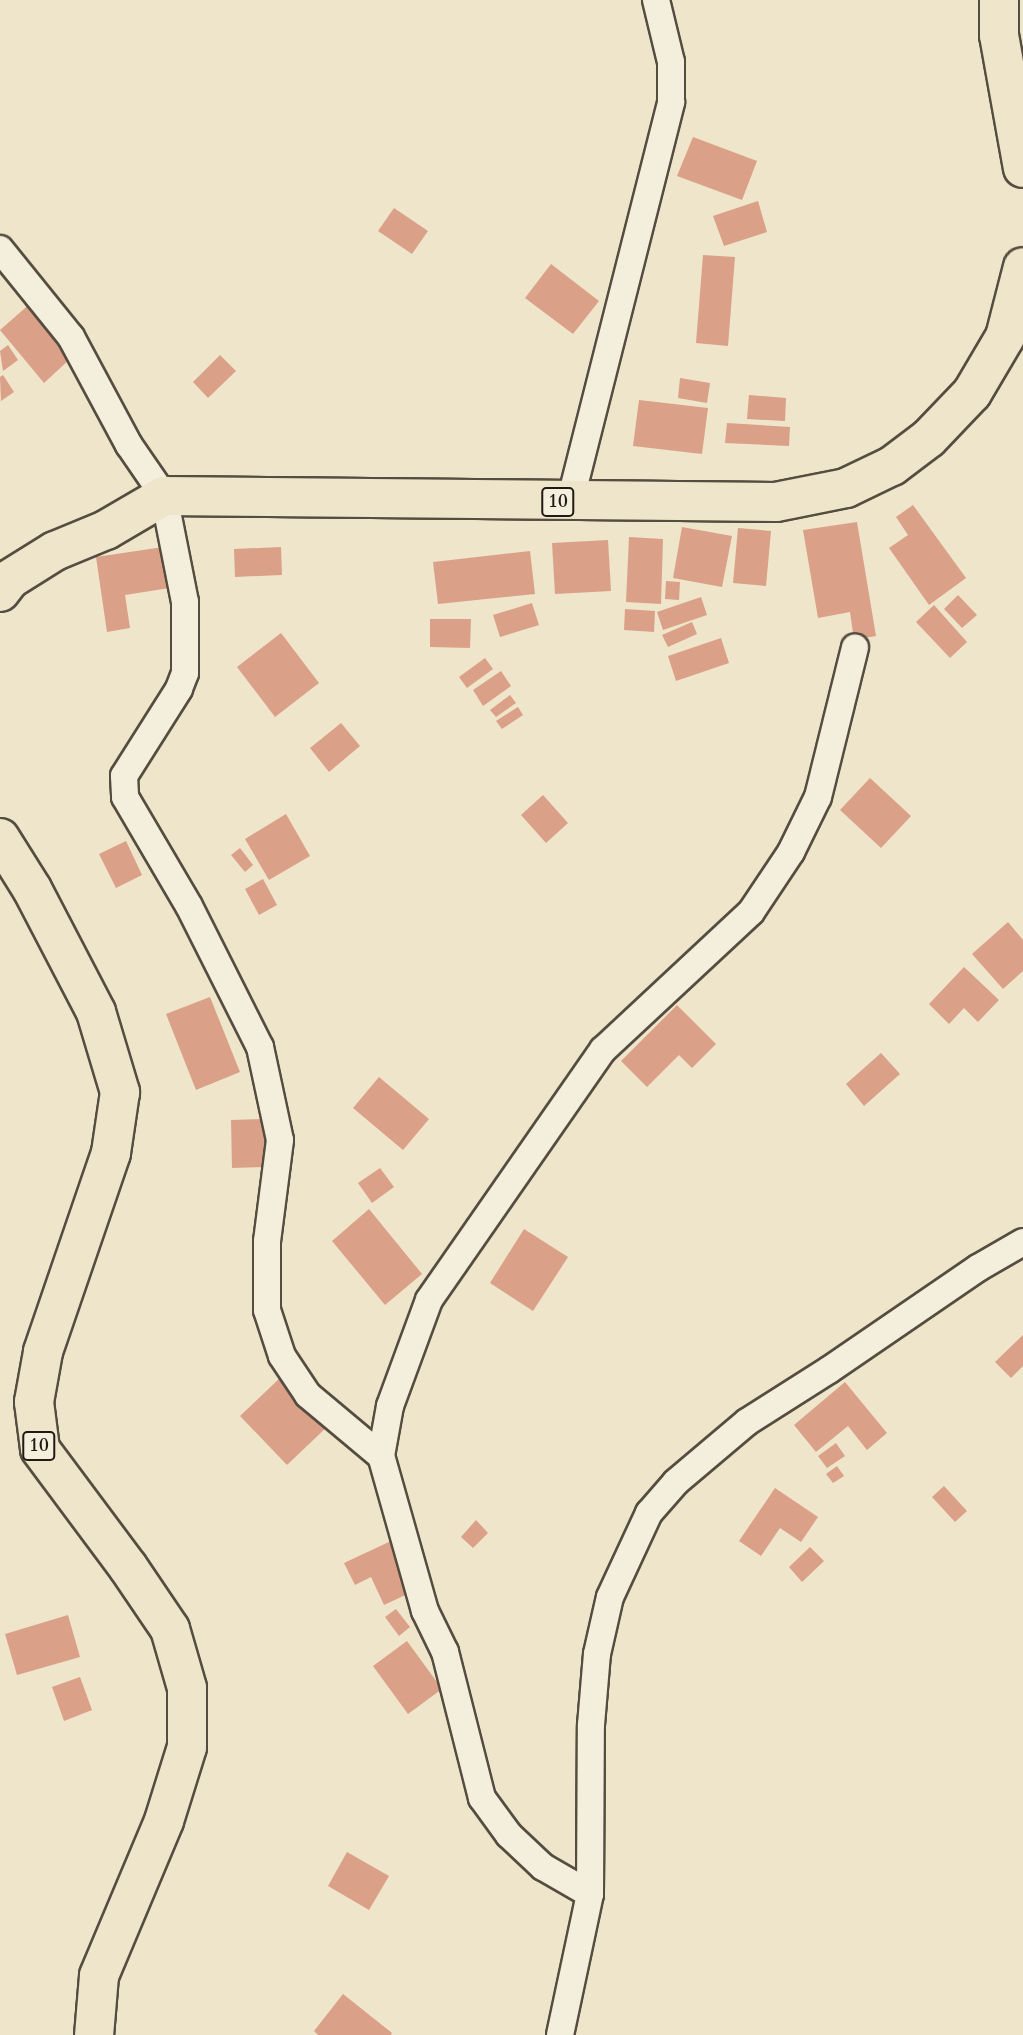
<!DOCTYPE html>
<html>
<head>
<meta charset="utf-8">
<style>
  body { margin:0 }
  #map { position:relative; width:1023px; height:2035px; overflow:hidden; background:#eee5ca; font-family:Cardo,serif }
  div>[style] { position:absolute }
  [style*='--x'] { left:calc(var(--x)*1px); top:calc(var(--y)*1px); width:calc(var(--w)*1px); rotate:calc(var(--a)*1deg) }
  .building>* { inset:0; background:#dba088 }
  .roads { filter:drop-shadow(2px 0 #554d40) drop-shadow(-2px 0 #554d40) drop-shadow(0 2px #554d40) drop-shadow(0 -2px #554d40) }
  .street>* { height:26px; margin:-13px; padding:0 13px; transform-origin:13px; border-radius:13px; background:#f4eedd }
  .primary>* { height:38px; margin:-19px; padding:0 19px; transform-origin:19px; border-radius:19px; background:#eee5ca }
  span { translate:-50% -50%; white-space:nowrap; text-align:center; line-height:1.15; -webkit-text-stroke:5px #f4eedd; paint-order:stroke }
  .shield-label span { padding:2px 5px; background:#f4eedd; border:2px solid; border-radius:5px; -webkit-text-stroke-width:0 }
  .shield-label { font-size:19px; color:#221a12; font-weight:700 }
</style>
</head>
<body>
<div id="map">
  <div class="building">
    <div style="clip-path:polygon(693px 137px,757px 161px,742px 200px,677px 176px)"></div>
    <div style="clip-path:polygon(758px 201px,767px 232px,724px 246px,713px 216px)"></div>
    <div style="clip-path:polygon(394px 208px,428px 231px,412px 254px,378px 231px)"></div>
    <div style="clip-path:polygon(703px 255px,735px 257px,728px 346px,696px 343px)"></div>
    <div style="clip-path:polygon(551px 264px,599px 301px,573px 334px,525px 298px)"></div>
    <div style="clip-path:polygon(32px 302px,71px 358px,44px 383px,0 330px)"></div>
    <div style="clip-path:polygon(8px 345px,18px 360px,3px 371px,0 351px)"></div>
    <div style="clip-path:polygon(220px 355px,236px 371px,208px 398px,193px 382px)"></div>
    <div style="clip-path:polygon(3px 375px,14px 392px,1px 401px,0 377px)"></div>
    <div style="clip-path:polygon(680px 378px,710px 383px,707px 403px,678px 398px)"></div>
    <div style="clip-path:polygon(749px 395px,786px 398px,785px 421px,747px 419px)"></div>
    <div style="clip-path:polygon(639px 400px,708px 408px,702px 454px,633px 446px)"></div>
    <div style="clip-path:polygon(727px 423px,790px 427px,789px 446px,725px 443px)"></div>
    <div style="clip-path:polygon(913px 505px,966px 578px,929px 605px,889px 548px,908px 535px,896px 517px)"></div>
    <div style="clip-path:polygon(857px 522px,876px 636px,854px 640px,850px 612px,818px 618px,803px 530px)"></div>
    <div style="clip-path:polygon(682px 527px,732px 536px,722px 587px,673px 578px)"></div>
    <div style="clip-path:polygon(738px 528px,771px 531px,766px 586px,733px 583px)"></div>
    <div style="clip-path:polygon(629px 537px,663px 539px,661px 604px,626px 602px)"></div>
    <div style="clip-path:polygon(608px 540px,611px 591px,555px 594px,552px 543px)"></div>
    <div style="clip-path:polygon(170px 546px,176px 587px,125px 595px,130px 628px,107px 632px,96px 557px)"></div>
    <div style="clip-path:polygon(281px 547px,282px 575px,235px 577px,234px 549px)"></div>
    <div style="clip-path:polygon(530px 551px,535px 594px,438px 604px,433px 562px)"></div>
    <div style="clip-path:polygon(666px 581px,680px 582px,679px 600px,665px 599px)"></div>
    <div style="clip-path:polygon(958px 595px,977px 615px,962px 628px,944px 609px)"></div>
    <div style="clip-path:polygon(701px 597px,707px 615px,663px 630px,657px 612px)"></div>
    <div style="clip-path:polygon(532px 603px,539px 625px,500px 637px,493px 615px)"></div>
    <div style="clip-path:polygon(934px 605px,967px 642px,950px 658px,916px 622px)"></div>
    <div style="clip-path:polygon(625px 609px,655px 611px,654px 632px,624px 630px)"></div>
    <div style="clip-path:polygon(430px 619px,471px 619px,470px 648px,430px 647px)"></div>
    <div style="clip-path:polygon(692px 622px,697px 634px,668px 647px,662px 635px)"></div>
    <div style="clip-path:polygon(281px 633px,319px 683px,275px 717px,237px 667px)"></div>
    <div style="clip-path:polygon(721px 638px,729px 663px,676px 681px,668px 656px)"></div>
    <div style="clip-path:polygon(485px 658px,493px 669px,467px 688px,459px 677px)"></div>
    <div style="clip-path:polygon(501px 671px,511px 686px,483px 706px,473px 690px)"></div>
    <div style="clip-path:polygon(510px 695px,516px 703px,496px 717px,490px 710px)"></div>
    <div style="clip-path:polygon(518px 707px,523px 715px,502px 729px,496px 721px)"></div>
    <div style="clip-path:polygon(341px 723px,360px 746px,329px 772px,310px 748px)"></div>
    <div style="clip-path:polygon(870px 778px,911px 816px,881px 848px,840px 810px)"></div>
    <div style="clip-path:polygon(543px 795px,568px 823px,546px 843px,521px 815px)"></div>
    <div style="clip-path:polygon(286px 814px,310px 856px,269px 880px,245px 839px)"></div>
    <div style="clip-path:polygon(126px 841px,142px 875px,116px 888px,99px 854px)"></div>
    <div style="clip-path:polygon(240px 848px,253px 865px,245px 872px,231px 855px)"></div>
    <div style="clip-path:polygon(263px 879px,277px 905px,259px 915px,245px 889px)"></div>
    <div style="clip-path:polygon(1008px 922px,1023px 940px,1023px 971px,1003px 989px,972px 954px)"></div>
    <div style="clip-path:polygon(964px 967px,999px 1000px,978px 1022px,964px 1008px,949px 1024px,929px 1004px)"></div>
    <div style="clip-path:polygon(210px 997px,240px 1072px,196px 1090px,166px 1014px)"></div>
    <div style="clip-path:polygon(677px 1005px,716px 1044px,692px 1068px,679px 1055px,647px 1087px,621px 1061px)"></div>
    <div style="clip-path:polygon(881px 1053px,900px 1074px,864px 1106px,846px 1084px)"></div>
    <div style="clip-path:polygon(379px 1077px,429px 1119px,403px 1150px,353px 1108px)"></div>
    <div style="clip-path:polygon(266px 1119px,267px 1167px,232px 1168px,231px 1120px)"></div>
    <div style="clip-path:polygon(380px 1168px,394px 1187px,372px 1203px,358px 1183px)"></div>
    <div style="clip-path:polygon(369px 1209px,422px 1274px,385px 1305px,332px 1241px)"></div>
    <div style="clip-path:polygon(524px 1229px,568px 1257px,533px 1311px,490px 1283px)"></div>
    <div style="clip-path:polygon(1023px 1335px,1023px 1366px,1011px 1378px,995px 1362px)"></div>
    <div style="clip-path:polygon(283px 1375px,329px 1425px,287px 1465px,240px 1416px)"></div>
    <div style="clip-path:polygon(845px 1382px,887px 1433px,867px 1450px,848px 1426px,816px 1452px,794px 1425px)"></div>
    <div style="clip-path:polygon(836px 1443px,845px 1456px,827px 1468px,818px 1456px)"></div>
    <div style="clip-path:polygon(837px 1466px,844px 1476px,833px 1483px,826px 1474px)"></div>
    <div style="clip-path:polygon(944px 1486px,967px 1511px,955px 1522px,932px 1497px)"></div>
    <div style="clip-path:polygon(775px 1488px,818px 1517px,801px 1542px,780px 1528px,761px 1556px,739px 1541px)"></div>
    <div style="clip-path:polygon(476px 1520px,488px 1533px,473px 1548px,461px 1537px)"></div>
    <div style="clip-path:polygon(391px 1541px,414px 1591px,384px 1605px,371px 1577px,355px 1585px,344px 1563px)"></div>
    <div style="clip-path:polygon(810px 1547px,824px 1561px,802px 1582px,789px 1567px)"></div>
    <div style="clip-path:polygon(396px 1609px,410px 1627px,399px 1636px,385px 1617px)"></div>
    <div style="clip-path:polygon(68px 1615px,80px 1657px,17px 1675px,5px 1634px)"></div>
    <div style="clip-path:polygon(407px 1641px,442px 1689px,408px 1714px,373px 1666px)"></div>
    <div style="clip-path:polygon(80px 1677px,92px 1710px,64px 1721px,52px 1687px)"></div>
    <div style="clip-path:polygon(347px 1852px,389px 1876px,369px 1910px,328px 1886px)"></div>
    <div style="clip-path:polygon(343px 1994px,392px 2033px,391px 2035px,318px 2035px,314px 2031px)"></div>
  </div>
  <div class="roads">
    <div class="street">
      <div style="--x:0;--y:249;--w:113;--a:51.1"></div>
      <div style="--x:71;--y:337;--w:123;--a:61.8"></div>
      <div style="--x:129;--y:445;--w:62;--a:55.5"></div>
      <div style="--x:164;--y:496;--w:108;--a:78.8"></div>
      <div style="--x:185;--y:602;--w:71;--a:90"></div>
      <div style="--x:185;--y:673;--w:17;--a:111"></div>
      <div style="--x:179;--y:689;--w:103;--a:122.3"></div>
      <div style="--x:124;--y:776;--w:21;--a:87"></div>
      <div style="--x:125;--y:797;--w:126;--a:59.6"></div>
      <div style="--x:189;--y:906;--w:158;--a:63.3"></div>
      <div style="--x:260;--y:1047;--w:95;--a:77.9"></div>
      <div style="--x:280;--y:1140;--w:102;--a:97.3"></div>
      <div style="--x:267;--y:1241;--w:69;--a:90"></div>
      <div style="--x:267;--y:1310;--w:48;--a:71.9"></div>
      <div style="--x:282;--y:1356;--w:47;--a:56.3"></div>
      <div style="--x:308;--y:1395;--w:95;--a:39.9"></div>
      <div style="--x:570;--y:502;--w:413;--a:-75.8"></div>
      <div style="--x:671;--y:102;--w:40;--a:-90"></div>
      <div style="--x:671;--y:62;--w:64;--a:-103.6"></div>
      <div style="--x:590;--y:1894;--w:54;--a:-150.1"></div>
      <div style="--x:543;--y:1867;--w:47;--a:-136.7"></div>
      <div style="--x:509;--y:1835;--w:46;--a:-126.1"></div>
      <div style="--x:482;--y:1798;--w:151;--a:-104.2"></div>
      <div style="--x:445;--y:1652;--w:46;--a:-116"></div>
      <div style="--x:425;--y:1611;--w:161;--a:-105.8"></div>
      <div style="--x:381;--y:1456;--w:51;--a:-79.8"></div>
      <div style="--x:390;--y:1406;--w:113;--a:-69.8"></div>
      <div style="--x:429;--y:1300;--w:305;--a:-55.2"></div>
      <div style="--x:603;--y:1050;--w:202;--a:-43"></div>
      <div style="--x:751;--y:912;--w:72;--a:-56.3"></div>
      <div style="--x:791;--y:852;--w:61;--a:-63.9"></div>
      <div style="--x:818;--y:797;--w:154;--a:-76.1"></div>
      <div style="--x:560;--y:2035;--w:144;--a:-78"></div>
      <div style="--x:590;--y:1894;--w:169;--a:-89.7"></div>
      <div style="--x:591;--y:1725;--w:71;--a:-85.2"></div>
      <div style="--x:597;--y:1654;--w:58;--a:-77.2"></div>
      <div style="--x:610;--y:1597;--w:93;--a:-65.1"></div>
      <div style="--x:649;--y:1513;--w:41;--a:-48.9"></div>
      <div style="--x:676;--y:1482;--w:93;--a:-40.2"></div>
      <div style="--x:747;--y:1422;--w:97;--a:-32.4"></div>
      <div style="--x:829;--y:1370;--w:181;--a:-34.4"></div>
      <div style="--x:978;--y:1268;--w:52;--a:-30"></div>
    </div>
    <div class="primary">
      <div style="--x:999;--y:0;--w:35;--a:90"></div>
      <div style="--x:999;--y:35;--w:135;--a:79.8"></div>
      <div style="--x:0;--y:592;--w:16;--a:-52"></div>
      <div style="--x:10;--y:579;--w:53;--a:-31.9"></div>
      <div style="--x:55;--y:551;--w:55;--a:-22.4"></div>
      <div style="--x:106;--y:530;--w:67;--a:-30.4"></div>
      <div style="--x:164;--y:496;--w:612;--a:0.56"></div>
      <div style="--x:776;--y:502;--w:71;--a:-11.3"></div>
      <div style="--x:846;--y:488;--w:51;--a:-25.6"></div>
      <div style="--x:892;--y:466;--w:46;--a:-37.1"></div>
      <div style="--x:929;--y:438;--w:62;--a:-46.3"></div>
      <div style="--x:972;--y:393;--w:65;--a:-59.5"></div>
      <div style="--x:1005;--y:337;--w:72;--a:-75.6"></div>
      <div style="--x:0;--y:838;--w:60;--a:57.9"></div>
      <div style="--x:32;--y:889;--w:139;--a:62.5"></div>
      <div style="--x:96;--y:1012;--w:84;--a:73.3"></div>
      <div style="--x:120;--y:1092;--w:62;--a:98.4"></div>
      <div style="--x:111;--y:1153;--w:210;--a:108.9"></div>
      <div style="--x:43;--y:1352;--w:51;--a:100.2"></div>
      <div style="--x:34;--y:1402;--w:47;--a:82.7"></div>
      <div style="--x:40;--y:1449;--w:147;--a:53.3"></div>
      <div style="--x:128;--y:1567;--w:75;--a:55.9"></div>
      <div style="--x:170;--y:1629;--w:61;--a:73.9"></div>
      <div style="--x:187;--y:1688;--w:59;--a:90"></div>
      <div style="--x:187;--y:1747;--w:77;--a:107.3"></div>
      <div style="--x:164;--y:1821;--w:168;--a:112.8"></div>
      <div style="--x:99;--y:1976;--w:59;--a:94.8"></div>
    </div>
  </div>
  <div class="shield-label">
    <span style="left:558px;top:502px">10</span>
    <span style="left:39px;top:1446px">10</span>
  </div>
</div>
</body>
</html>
